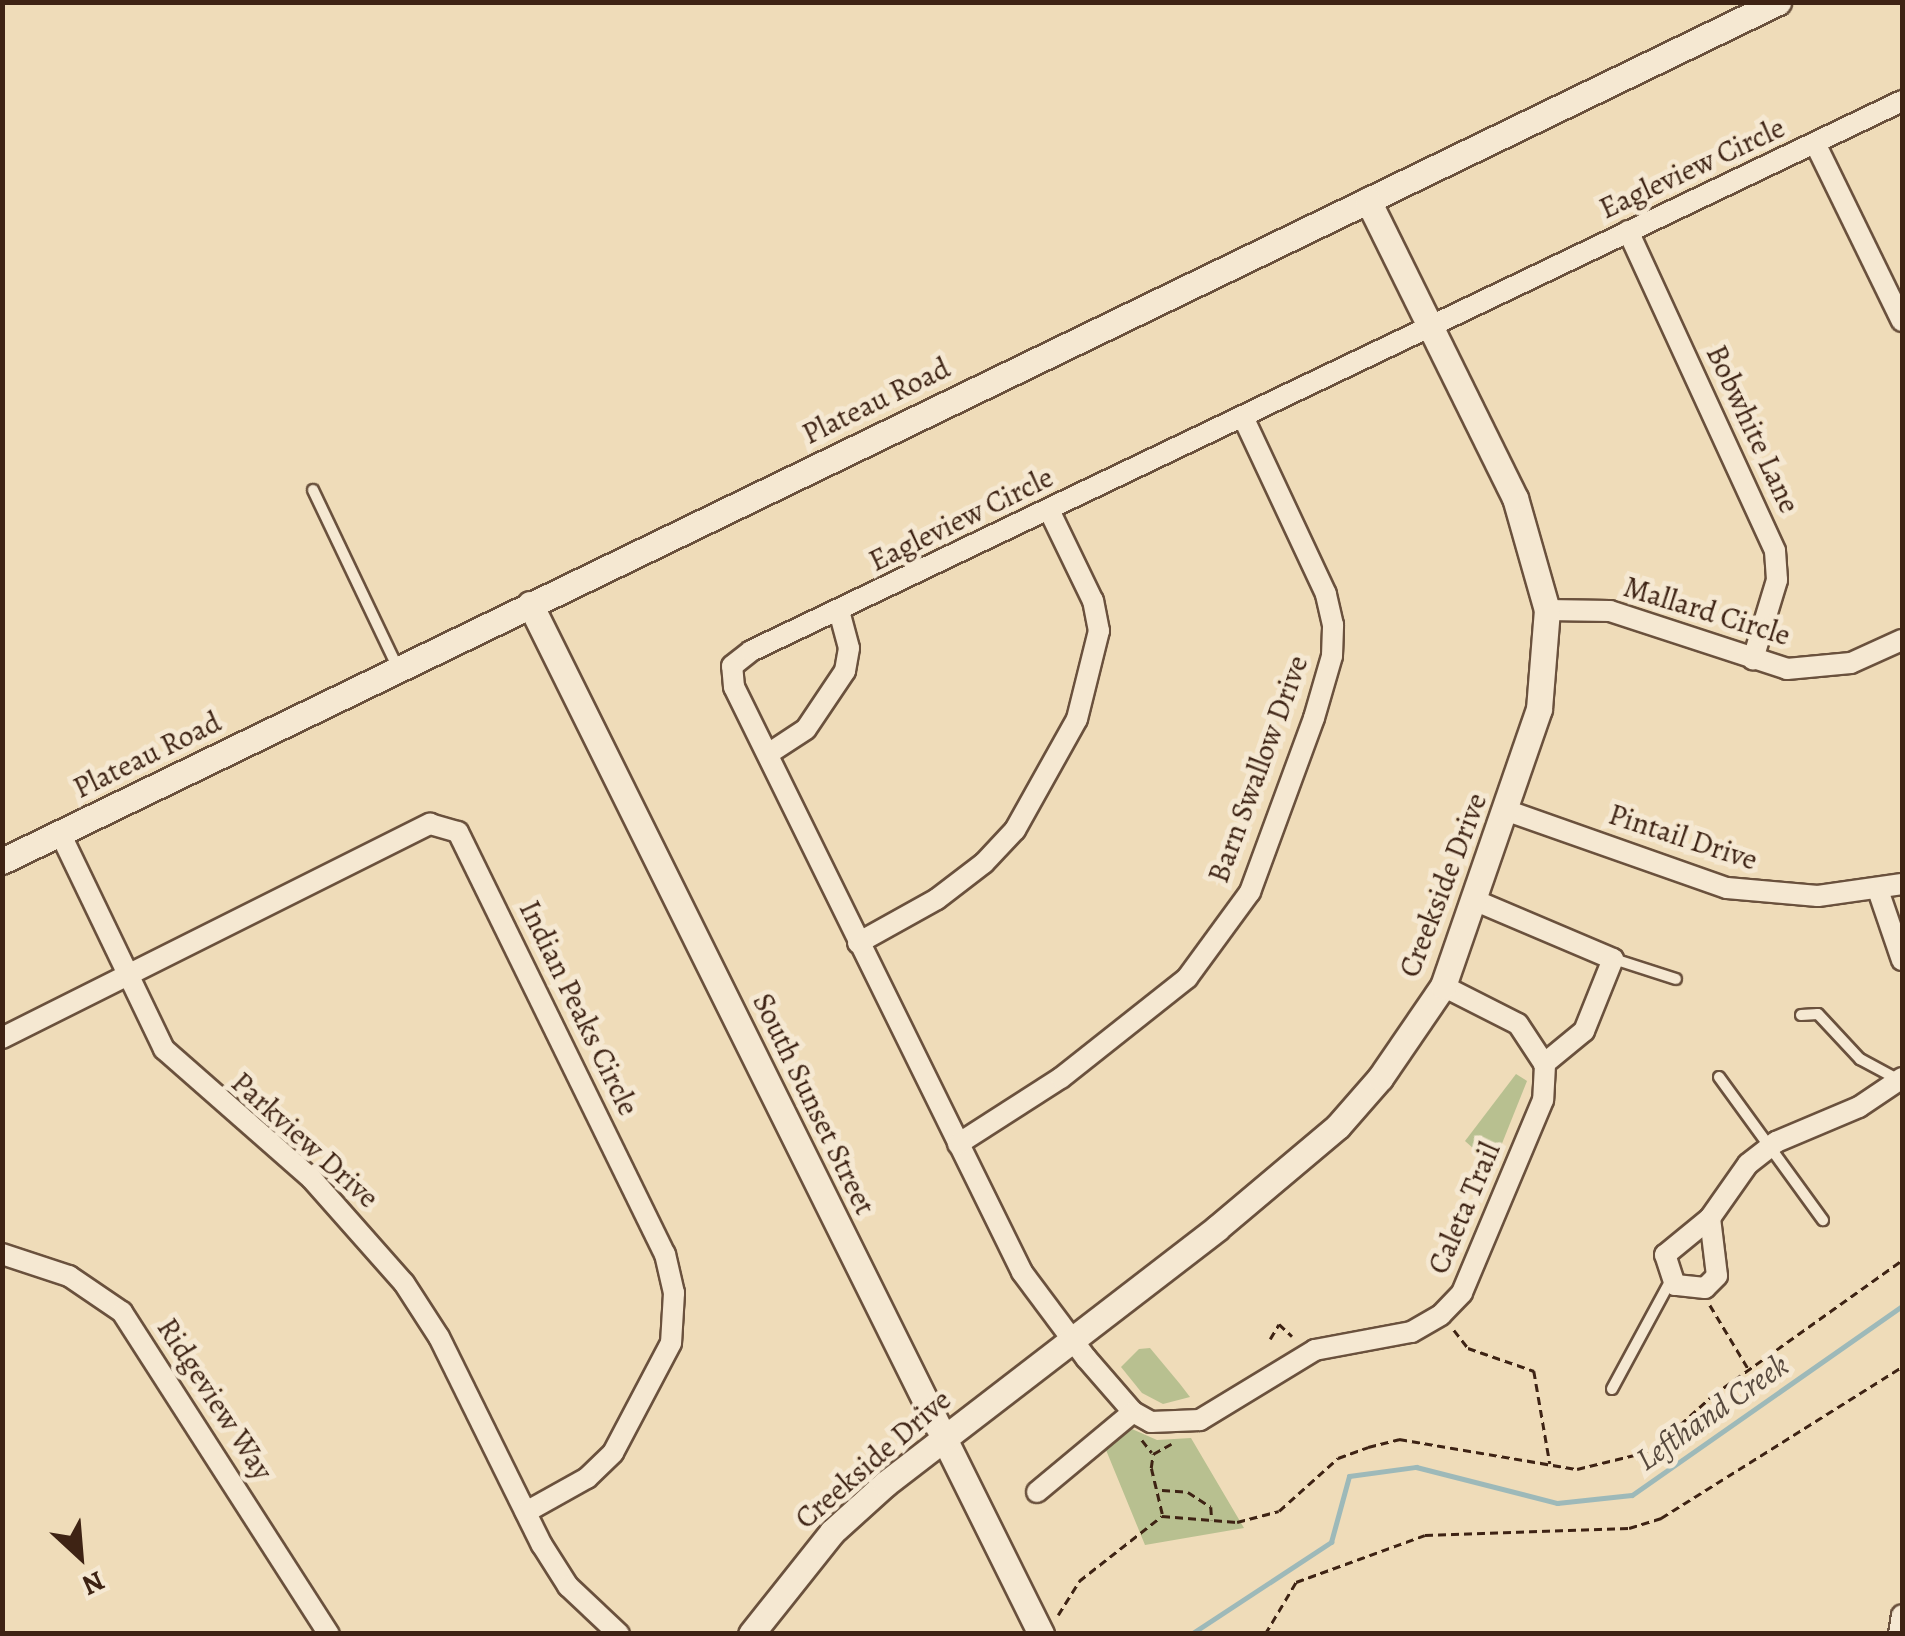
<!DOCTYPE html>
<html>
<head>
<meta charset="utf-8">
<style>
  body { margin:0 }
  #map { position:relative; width:1905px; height:1636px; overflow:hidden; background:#efdcb9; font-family:Alegreya,serif }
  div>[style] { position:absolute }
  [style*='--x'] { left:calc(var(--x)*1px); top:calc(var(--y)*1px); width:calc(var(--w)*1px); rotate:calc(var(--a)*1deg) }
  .green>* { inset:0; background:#b8c090 }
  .stream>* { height:5px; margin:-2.5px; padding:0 2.5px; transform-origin:2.5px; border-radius:2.5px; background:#9db9b9 }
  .path>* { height:2.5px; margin-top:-1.25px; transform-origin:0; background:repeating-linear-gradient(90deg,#3e2314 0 8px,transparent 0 13px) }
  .roads { filter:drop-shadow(2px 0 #6a513d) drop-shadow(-2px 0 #6a513d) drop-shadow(0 2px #6a513d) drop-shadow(0 -2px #6a513d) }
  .service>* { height:10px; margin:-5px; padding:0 5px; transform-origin:5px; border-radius:5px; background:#f5e8d2 }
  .minor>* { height:20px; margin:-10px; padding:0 10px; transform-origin:10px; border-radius:10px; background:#f5e8d2 }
  .tertiary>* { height:25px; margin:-12.5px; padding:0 12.5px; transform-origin:12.5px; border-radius:12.5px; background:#f5e8d2 }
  span { translate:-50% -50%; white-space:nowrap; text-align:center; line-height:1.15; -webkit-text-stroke:10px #f5e8d2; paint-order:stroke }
  .street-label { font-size:30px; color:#3e2314 }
  .water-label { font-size:32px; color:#56483d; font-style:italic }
  .frame { position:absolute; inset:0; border:5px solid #3e2314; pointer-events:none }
  .north { position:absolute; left:30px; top:1506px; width:100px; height:100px; -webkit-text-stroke:8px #f5e8d2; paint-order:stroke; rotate:154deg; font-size:28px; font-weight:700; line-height:40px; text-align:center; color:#3e2314 }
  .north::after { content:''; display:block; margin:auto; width:35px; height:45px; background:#3e2314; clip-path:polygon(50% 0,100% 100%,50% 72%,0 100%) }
</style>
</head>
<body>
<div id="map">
  <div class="green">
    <div style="clip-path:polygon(1516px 1074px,1527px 1081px,1493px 1166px,1465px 1141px)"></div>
    <div style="clip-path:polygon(1150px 1348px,1180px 1384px,1190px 1397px,1163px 1404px,1142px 1393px,1121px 1367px,1139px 1349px)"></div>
    <div style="clip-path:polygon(1132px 1429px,1157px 1440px,1191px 1438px,1244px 1528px,1145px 1545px,1106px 1450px)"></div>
  </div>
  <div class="stream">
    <div style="--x:1191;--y:1634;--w:168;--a:-33.3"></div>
    <div style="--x:1331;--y:1542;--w:68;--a:-74.7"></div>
    <div style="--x:1349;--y:1476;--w:68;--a:-7.7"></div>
    <div style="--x:1416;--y:1467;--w:146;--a:14.3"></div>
    <div style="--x:1557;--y:1503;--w:75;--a:-6.1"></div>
    <div style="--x:1632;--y:1495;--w:330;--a:-35"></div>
  </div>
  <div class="path">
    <div style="--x:1710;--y:1305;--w:76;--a:59"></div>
    <div style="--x:1454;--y:1330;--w:23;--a:52"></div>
    <div style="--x:1468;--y:1348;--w:70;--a:19.2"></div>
    <div style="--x:1534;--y:1371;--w:94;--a:80.2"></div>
    <div style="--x:1270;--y:1339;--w:17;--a:-59"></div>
    <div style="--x:1279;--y:1324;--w:18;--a:43"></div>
    <div style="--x:1142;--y:1440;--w:16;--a:52"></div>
    <div style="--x:1162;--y:1490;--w:26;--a:4"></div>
    <div style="--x:1188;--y:1492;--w:27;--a:33"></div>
    <div style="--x:1211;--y:1507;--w:13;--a:86"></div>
    <div style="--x:1162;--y:1514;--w:47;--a:-103.4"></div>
    <div style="--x:1151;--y:1468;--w:14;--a:-82"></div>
    <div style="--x:1153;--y:1454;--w:21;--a:-29"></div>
    <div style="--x:1058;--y:1615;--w:40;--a:-58"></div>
    <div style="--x:1079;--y:1581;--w:105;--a:-38.1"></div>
    <div style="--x:1162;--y:1516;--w:75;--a:4.6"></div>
    <div style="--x:1237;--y:1522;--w:43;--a:-14.7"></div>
    <div style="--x:1279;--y:1511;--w:79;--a:-41.9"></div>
    <div style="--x:1338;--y:1458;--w:32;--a:-20"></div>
    <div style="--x:1368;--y:1447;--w:32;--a:-14"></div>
    <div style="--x:1399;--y:1439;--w:181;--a:9.6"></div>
    <div style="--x:1577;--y:1469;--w:76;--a:-13.7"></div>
    <div style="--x:1651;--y:1451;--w:84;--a:-42.1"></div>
    <div style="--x:1713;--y:1395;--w:232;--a:-35.5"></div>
    <div style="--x:1265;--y:1634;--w:61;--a:-59.2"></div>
    <div style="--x:1296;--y:1582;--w:137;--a:-20"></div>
    <div style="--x:1425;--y:1535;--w:204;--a:-2"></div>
    <div style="--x:1629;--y:1528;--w:34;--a:-17"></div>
    <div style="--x:1661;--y:1518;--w:284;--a:-32.1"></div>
  </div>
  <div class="roads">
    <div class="service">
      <div style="--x:313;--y:490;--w:197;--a:64.5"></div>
      <div style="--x:1614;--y:959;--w:65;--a:17.9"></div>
      <div style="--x:1801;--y:1015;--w:17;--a:-3"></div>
      <div style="--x:1818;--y:1014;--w:62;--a:47"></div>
      <div style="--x:1860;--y:1059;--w:42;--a:28.4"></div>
      <div style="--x:1719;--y:1077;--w:177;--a:54"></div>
      <div style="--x:1612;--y:1389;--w:124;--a:-61.6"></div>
    </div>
    <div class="minor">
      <div style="--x:1815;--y:143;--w:198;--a:64"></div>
      <div style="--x:1628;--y:231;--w:352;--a:65.3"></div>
      <div style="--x:1775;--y:551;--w:29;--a:86"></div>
      <div style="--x:1777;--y:580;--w:83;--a:106.9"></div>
      <div style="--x:1547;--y:610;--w:63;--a:0.9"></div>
      <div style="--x:1610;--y:611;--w:186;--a:18.1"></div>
      <div style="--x:1787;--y:669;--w:64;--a:-5.4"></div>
      <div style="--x:1851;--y:663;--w:56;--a:-24.3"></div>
      <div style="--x:768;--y:754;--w:45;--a:-33.3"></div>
      <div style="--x:806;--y:729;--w:70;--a:-56.1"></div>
      <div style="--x:845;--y:671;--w:23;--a:-80"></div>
      <div style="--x:849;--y:648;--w:38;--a:-105"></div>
      <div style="--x:1508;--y:811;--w:232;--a:19.4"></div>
      <div style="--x:1727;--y:888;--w:91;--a:5"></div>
      <div style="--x:1818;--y:896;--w:85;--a:-8.1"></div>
      <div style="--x:60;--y:833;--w:240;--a:64.3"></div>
      <div style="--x:164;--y:1049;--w:196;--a:41.3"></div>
      <div style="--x:311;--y:1178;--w:140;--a:48.5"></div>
      <div style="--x:404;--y:1283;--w:64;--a:57.1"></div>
      <div style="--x:439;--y:1337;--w:232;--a:63.7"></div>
      <div style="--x:542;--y:1545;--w:49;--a:57.6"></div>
      <div style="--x:568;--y:1586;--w:70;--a:43.3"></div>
      <div style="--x:1878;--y:890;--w:74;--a:71.1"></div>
      <div style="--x:1474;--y:900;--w:151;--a:23"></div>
      <div style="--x:1613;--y:959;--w:78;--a:111.9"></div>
      <div style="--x:1584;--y:1031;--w:52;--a:140.5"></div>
      <div style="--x:858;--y:943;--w:90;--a:-29.1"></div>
      <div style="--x:937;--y:899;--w:59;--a:-37.5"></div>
      <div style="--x:984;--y:863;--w:45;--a:-46.8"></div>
      <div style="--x:1015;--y:830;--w:127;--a:-60.8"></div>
      <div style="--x:1077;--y:719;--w:91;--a:-76"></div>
      <div style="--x:1099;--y:631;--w:31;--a:-101"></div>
      <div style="--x:1093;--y:601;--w:101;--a:-115.8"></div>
      <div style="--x:1443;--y:986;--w:84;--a:26.9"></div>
      <div style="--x:1518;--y:1024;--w:49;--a:56.6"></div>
      <div style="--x:1545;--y:1065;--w:35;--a:93"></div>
      <div style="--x:1543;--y:1100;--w:209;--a:112.8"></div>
      <div style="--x:1462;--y:1293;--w:30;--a:134"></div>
      <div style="--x:1441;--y:1315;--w:34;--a:150"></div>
      <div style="--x:1411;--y:1332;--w:98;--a:169.4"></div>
      <div style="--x:1315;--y:1350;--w:135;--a:148.7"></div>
      <div style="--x:1200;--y:1420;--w:49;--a:177.7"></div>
      <div style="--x:1151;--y:1422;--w:21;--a:-151"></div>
      <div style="--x:1133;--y:1412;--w:72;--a:-131"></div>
      <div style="--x:1086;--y:1358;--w:107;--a:-126.7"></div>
      <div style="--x:1022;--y:1272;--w:652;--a:-116.21"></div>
      <div style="--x:734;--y:687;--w:21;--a:-95"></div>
      <div style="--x:732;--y:666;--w:24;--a:-38"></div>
      <div style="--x:751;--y:651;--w:1276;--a:-25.54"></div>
      <div style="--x:2;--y:1038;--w:479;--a:-26.6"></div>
      <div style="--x:430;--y:824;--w:29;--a:16"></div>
      <div style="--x:458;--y:832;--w:470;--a:63.9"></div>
      <div style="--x:665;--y:1254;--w:40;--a:77"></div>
      <div style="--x:674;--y:1293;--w:50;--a:93.4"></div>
      <div style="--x:671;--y:1343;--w:124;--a:117.8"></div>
      <div style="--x:613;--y:1453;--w:36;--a:136"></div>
      <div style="--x:587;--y:1478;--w:70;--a:150.9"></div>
      <div style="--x:958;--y:1144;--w:122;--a:-32.7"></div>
      <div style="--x:1061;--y:1078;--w:161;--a:-38.4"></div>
      <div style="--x:1187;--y:978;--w:107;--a:-53.8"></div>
      <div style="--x:1250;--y:892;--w:185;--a:-69.8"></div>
      <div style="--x:1314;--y:718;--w:65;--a:-73.8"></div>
      <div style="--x:1332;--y:656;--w:31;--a:-88"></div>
      <div style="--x:1333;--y:625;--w:32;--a:-103"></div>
      <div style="--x:1326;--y:594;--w:195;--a:-115.1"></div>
      <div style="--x:1710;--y:1218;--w:66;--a:-54.9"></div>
      <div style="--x:1748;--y:1164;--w:36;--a:-38"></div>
      <div style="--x:1776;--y:1142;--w:90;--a:-22.9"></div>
      <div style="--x:1859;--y:1107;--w:52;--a:-34"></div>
      <div style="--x:1710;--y:1218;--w:58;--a:83.1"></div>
      <div style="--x:1717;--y:1276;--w:17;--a:135"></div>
      <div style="--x:1705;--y:1288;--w:30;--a:-174"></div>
      <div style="--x:1675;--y:1285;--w:32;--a:-108"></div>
      <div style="--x:1665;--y:1255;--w:58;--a:-39.4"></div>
      <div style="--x:2;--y:1254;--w:71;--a:18.2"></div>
      <div style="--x:69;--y:1276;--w:64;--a:34.2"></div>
      <div style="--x:122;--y:1312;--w:383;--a:57.3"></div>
      <div style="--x:1037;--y:1492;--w:125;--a:-39.8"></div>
      <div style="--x:1899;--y:1634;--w:19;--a:-81"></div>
    </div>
    <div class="tertiary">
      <div style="--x:530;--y:604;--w:1150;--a:63.61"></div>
      <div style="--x:2;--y:861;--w:1973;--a:-25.81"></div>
      <div style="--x:751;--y:1634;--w:130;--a:-51.5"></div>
      <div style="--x:832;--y:1532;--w:72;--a:-42.2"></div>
      <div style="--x:885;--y:1484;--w:419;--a:-37.6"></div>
      <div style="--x:1217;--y:1228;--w:158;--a:-40.1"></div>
      <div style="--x:1338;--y:1126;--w:64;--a:-48.8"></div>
      <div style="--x:1380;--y:1078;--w:112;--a:-55.6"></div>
      <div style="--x:1443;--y:986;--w:293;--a:-70.9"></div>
      <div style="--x:1539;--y:709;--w:99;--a:-85.4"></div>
      <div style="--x:1547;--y:610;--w:116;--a:-105.9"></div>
      <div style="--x:1515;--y:498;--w:332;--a:-116.3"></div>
    </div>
  </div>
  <div class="street-label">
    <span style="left:1692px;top:168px;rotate:-25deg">Eagleview Circle</span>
    <span style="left:876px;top:401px;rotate:-26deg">Plateau Road</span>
    <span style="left:1753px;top:429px;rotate:65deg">Bobwhite Lane</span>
    <span style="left:961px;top:519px;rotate:-26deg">Eagleview Circle</span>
    <span style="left:1707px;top:611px;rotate:17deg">Mallard Circle</span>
    <span style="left:147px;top:755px;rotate:-26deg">Plateau Road</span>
    <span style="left:1258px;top:769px;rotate:-70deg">Barn Swallow Drive</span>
    <span style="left:1683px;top:837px;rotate:18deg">Pintail Drive</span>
    <span style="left:1443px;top:885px;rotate:-69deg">Creekside Drive</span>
    <span style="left:579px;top:1008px;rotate:64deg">Indian Peaks Circle</span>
    <span style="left:814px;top:1104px;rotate:64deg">South Sunset Street</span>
    <span style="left:305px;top:1140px;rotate:42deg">Parkview Drive</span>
    <span style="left:1464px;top:1208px;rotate:-67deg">Caleta Trail</span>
    <span style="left:215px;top:1399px;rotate:57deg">Ridgeview Way</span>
    <span style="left:873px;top:1459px;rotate:-41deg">Creekside Drive</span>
  </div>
  <div class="water-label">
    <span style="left:1712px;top:1412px;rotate:-35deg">Lefthand Creek</span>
  </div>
  <div class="frame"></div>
  <div class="north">N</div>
</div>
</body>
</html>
